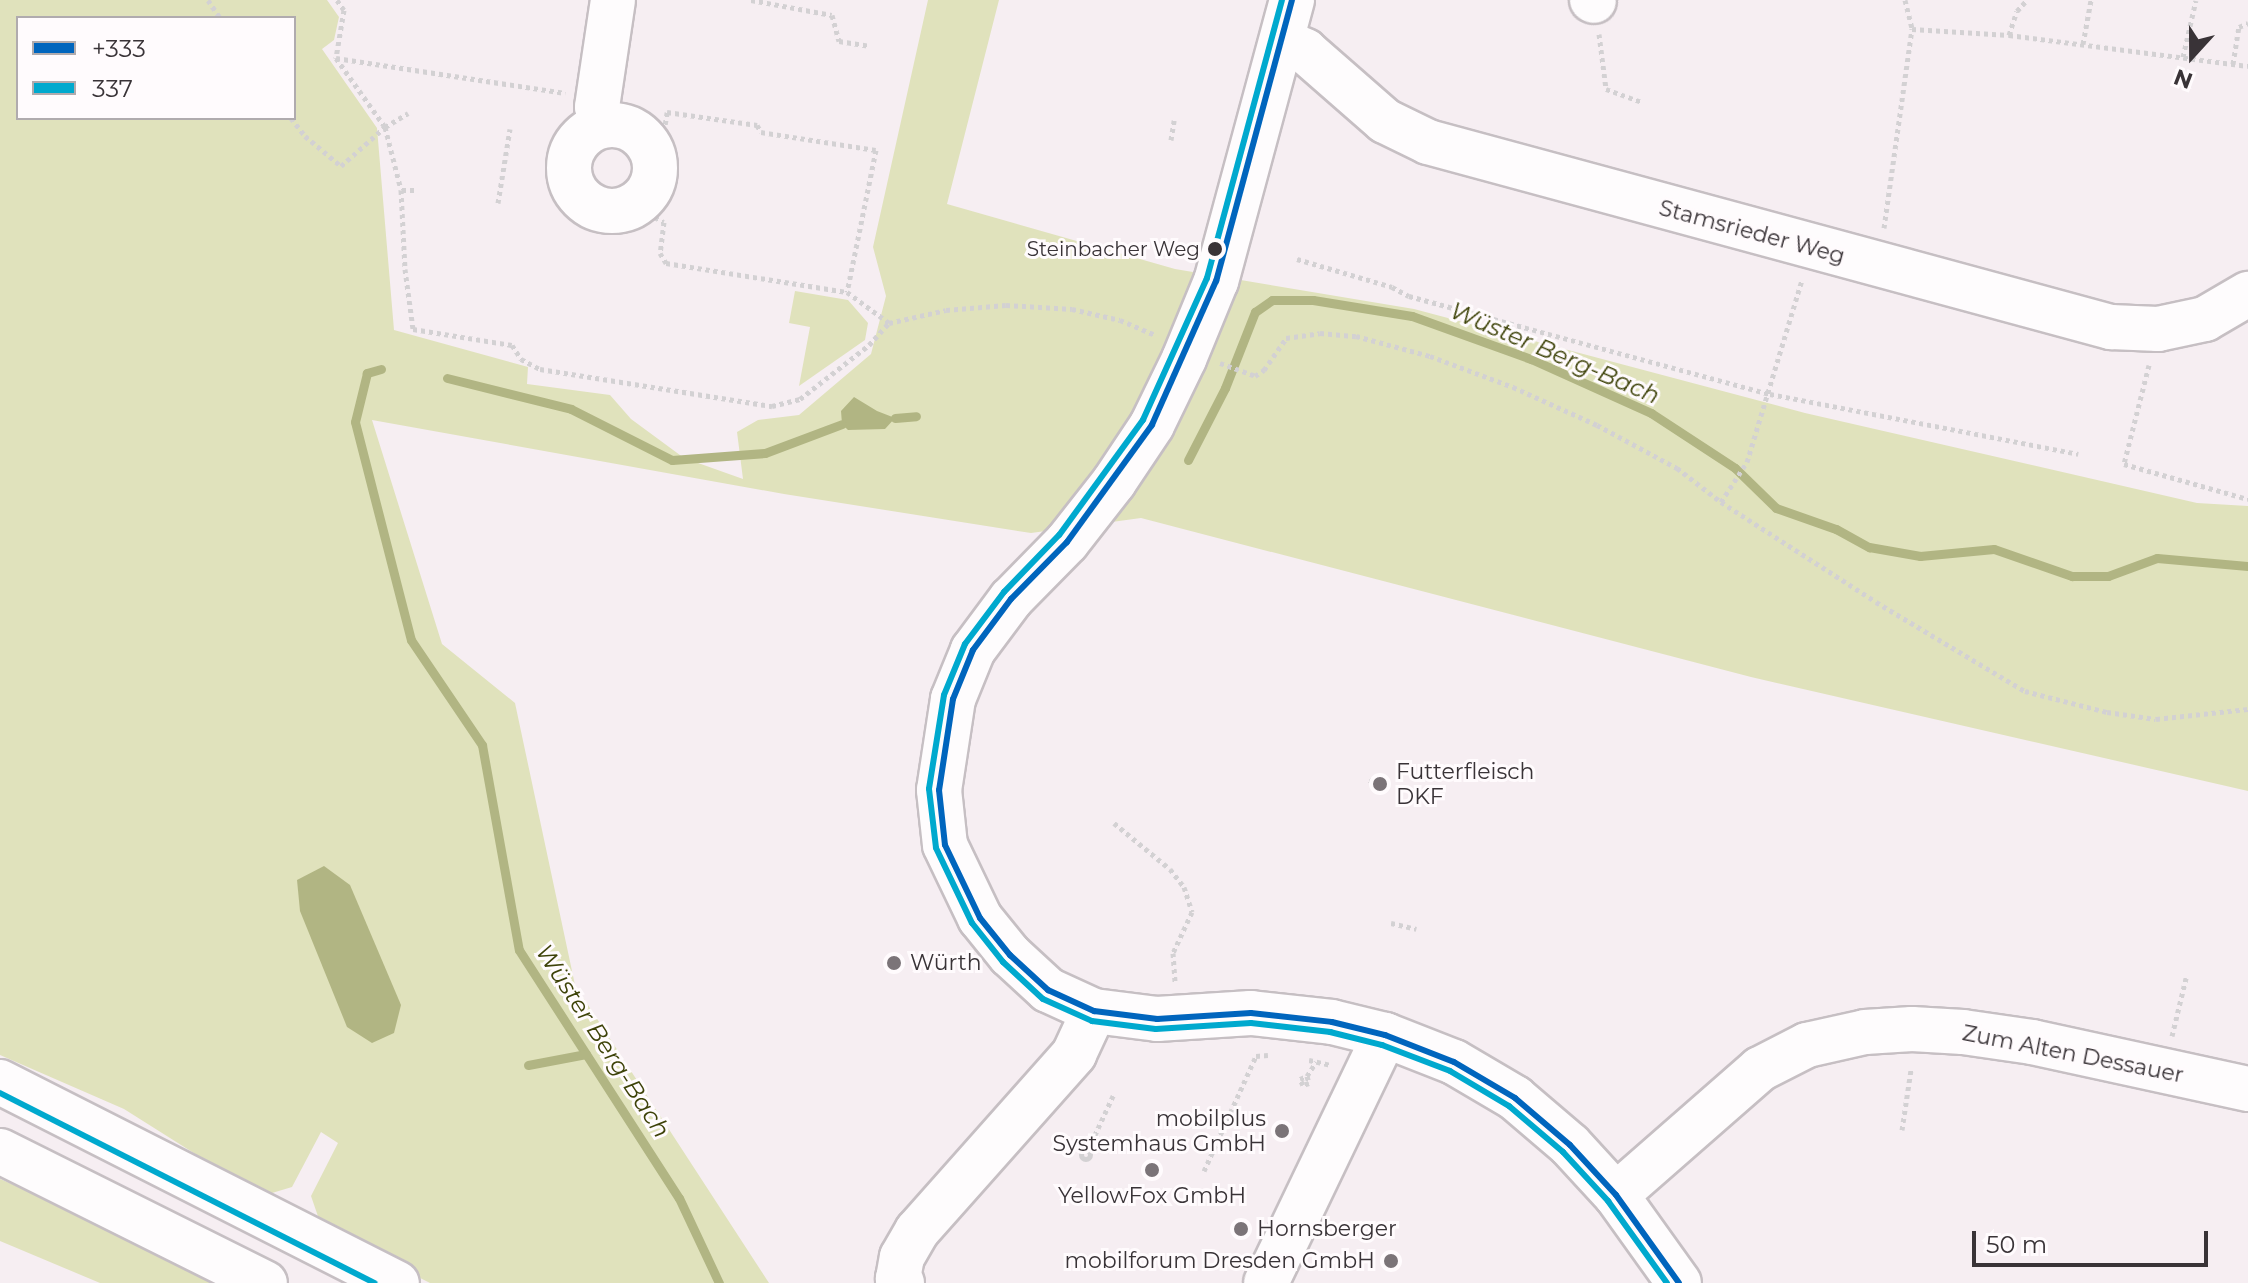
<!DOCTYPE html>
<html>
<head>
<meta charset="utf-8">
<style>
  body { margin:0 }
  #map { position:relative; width:2248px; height:1283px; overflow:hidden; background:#f6eef2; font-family:Montserrat,sans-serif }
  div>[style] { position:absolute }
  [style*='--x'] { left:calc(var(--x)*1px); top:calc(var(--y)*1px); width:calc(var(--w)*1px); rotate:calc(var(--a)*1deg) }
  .green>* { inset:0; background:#e0e2bc }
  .water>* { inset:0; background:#b1b583 }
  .stream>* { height:9px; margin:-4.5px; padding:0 4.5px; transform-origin:4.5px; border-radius:4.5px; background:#b1b583 }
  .path>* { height:5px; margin-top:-2.5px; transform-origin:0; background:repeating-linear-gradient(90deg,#d3d1d3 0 4px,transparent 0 8px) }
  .path>.ring { margin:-2.5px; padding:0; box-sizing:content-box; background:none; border:5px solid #d3d1d3; border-radius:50% }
  .roads { filter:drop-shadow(2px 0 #c6bfc3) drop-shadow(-2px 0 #c6bfc3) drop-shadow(0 2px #c6bfc3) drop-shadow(0 -2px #c6bfc3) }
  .minor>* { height:44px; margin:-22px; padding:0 22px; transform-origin:22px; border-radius:22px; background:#fefcfd }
  .minor>.ring { margin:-22px; padding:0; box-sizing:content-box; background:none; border:44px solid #fefcfd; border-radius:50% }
  .major>* { height:44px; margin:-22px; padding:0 22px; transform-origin:22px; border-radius:22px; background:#fefcfd }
  .bus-1>* { height:6px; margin:-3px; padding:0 3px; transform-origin:3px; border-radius:3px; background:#0065bd }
  .bus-2>* { height:6px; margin:-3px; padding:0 3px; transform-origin:3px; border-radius:3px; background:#00a9ce }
  .dots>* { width:22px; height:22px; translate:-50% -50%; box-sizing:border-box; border:4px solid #fffbfd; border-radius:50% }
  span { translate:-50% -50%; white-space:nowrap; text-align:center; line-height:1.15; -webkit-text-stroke:6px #fffbfd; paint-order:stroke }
  .bus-label { font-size:20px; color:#393337 }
  .right { translate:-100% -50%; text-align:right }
  .street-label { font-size:22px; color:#393337 }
  .poi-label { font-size:22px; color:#393337 }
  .left { translate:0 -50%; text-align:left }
  .water-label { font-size:24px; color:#3e4309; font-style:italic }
  .legend { position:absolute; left:16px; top:16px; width:280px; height:104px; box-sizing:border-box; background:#fffbfd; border:2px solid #b0abae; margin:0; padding:10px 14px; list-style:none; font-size:24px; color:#393337 }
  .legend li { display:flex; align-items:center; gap:16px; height:40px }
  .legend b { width:40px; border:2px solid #b0abae }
  .north { position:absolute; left:2152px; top:16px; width:80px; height:80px; -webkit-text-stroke:6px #fffbfd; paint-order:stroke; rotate:201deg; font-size:22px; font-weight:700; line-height:32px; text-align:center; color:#393337 }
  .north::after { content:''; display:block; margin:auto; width:28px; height:36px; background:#393337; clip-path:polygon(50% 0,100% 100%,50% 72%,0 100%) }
  .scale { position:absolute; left:1972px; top:1231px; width:236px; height:36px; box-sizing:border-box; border:4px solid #393337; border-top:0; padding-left:10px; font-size:24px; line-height:28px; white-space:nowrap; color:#393337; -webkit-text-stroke:6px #fffbfd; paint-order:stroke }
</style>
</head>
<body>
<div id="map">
  <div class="green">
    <div style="clip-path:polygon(evenodd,0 0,327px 0,339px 17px,334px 40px,322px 49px,377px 128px,394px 330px,528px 367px,527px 384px,610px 395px,631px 419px,684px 458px,743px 479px,737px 432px,758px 420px,799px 415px,871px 354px,886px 296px,873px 247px,928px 0,999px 0,947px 204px,1175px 269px,1414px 309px,1805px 413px,2197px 503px,2248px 506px,2248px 791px,1751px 677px,1141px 518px,1031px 533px,784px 494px,372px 420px,442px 644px,515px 703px,575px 985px,769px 1283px,430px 1283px,322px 1228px,311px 1196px,338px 1143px,321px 1132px,292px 1187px,262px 1196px,124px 1109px,0 1055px,0 0,18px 18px,294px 18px,294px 118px,18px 118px,18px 18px)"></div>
    <div style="clip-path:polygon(795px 291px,848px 300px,868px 323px,865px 340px,799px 386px,810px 327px,789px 323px)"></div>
    <div style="clip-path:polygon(0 1179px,30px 1192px,216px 1283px,100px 1283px,0 1241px)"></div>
  </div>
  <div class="water">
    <div style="clip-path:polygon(854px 397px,877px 411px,895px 418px,885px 429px,848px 430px,842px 424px,841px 411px)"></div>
    <div style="clip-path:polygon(324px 866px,350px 885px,401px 1005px,394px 1033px,372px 1043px,347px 1027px,300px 911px,297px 880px)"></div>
  </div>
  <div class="stream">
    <div style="--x:381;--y:369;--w:15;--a:164"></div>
    <div style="--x:367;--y:373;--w:50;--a:103.8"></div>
    <div style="--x:355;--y:422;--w:225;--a:75.6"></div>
    <div style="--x:411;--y:640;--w:127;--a:55.9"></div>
    <div style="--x:482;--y:745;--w:208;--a:79.8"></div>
    <div style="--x:519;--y:950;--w:295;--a:57.2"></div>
    <div style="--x:679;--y:1198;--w:94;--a:64.8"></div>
    <div style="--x:447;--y:378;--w:128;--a:14"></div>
    <div style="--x:571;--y:409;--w:113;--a:26.8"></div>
    <div style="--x:672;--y:460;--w:93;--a:-4.3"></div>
    <div style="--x:765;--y:453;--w:82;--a:-20.6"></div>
    <div style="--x:895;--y:418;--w:21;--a:-5"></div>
    <div style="--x:1188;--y:460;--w:81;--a:-62.8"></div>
    <div style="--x:1225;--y:388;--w:82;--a:-68.5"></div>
    <div style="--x:1255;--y:312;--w:21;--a:-35"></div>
    <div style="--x:1272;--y:300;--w:41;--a:0"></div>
    <div style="--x:1313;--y:300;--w:100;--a:9.2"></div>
    <div style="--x:1412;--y:316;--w:127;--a:19.9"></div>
    <div style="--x:1531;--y:359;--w:132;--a:24.2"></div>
    <div style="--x:1651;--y:413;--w:100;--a:33.2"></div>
    <div style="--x:1735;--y:468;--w:57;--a:44.3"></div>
    <div style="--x:1776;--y:508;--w:64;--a:19.3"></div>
    <div style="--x:1836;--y:529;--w:38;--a:29"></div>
    <div style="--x:1869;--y:547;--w:52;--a:10"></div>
    <div style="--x:1920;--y:556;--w:74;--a:-5.4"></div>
    <div style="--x:1994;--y:549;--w:83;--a:19.1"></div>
    <div style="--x:2072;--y:576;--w:36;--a:0"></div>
    <div style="--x:2108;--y:576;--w:52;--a:-20.2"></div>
    <div style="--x:2157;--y:558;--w:91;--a:5"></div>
    <div style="--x:528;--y:1065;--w:59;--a:-10.7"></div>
  </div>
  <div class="path">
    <div style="--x:208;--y:0;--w:22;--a:56"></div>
    <div style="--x:337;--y:0;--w:12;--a:55"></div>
    <div style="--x:344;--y:10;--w:49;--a:99.5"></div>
    <div style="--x:336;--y:58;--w:85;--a:54.6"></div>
    <div style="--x:385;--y:127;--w:27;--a:-31"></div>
    <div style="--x:751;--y:0;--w:82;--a:10.5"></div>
    <div style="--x:832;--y:15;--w:27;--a:75"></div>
    <div style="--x:839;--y:41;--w:30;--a:9"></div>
    <div style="--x:1905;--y:0;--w:30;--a:76"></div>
    <div style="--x:1599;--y:34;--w:55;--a:82.7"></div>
    <div style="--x:1606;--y:89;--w:38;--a:20"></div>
    <div style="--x:2009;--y:35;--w:25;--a:-72"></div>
    <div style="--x:2017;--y:11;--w:15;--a:-48"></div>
    <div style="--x:2083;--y:44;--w:45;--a:-79.7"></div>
    <div style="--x:2183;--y:57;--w:58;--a:-77.2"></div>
    <div style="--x:336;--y:58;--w:232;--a:8.7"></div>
    <div style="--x:2233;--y:64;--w:37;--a:-81"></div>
    <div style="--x:2239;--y:27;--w:10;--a:-24"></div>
    <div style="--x:291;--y:118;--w:23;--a:52"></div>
    <div style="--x:305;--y:136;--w:47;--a:39.8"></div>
    <div style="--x:341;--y:166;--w:59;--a:-41.6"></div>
    <div style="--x:385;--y:127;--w:65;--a:75.7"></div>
    <div style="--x:664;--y:132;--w:20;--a:-81"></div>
    <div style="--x:667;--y:112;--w:91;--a:8.2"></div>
    <div style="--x:757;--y:125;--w:8;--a:60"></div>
    <div style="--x:761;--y:132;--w:116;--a:8.9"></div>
    <div style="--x:876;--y:150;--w:145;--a:101.5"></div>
    <div style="--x:1171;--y:140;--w:20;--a:-81"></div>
    <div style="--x:414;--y:190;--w:13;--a:180"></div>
    <div style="--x:401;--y:190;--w:79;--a:87.1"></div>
    <div style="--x:405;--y:269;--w:61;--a:82.4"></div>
    <div style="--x:413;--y:329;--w:100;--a:9.2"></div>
    <div style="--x:512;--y:345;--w:17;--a:57"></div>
    <div style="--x:521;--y:359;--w:21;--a:28"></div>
    <div style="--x:540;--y:369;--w:235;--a:9.1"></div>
    <div style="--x:772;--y:406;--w:29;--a:-14"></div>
    <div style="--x:800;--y:399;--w:88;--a:-38"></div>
    <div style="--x:869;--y:345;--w:30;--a:-48"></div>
    <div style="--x:889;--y:323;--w:58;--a:-12.8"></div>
    <div style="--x:946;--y:310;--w:60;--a:-4.8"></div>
    <div style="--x:1006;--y:305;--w:66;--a:3.5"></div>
    <div style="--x:1072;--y:309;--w:49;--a:12.9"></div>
    <div style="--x:1120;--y:320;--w:38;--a:23"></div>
    <div style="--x:498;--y:203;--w:75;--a:-80.8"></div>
    <div style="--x:634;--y:205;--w:34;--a:30"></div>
    <div style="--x:664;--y:222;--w:31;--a:97"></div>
    <div style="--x:660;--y:253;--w:12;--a:59"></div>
    <div style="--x:666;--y:263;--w:183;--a:9.1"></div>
    <div style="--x:847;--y:292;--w:52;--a:36.4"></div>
    <div style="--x:1884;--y:228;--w:201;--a:-82"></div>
    <div style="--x:1912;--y:29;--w:97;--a:3.5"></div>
    <div style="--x:2009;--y:35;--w:241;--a:7.4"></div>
    <div style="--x:1297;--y:259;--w:99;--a:16.4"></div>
    <div style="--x:1392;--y:287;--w:19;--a:28"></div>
    <div style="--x:1409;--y:296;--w:374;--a:15.2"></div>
    <div style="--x:1770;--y:394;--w:314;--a:11"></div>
    <div style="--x:1220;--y:363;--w:37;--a:20"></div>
    <div style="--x:1255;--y:376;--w:11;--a:-34"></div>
    <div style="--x:1264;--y:370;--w:39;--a:-55"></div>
    <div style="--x:1286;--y:338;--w:34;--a:-8"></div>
    <div style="--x:1320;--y:333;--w:36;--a:5"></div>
    <div style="--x:1356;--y:336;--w:77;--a:15.1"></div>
    <div style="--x:1430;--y:356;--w:89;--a:20.5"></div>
    <div style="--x:1513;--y:387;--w:92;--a:24.3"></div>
    <div style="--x:1597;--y:425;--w:91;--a:28.3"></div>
    <div style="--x:1677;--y:468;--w:56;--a:37.7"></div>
    <div style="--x:1721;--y:502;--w:184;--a:32.8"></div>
    <div style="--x:1876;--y:602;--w:174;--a:30.9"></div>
    <div style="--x:2025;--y:691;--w:85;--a:14.4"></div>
    <div style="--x:2107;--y:712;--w:49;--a:8.1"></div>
    <div style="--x:2156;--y:719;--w:93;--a:-6.2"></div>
    <div style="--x:2149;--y:365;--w:102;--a:104.2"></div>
    <div style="--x:2124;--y:464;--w:129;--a:15.8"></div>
    <div style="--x:1721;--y:502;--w:48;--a:-57"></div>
    <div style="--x:1747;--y:462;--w:190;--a:-73.2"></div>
    <div style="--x:1369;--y:780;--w:12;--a:20"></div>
    <div style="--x:1114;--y:823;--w:72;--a:39.4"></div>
    <div style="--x:1170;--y:869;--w:23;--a:52"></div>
    <div style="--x:1184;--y:887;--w:26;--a:72"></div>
    <div style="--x:1192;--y:912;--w:45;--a:114.9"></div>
    <div style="--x:1173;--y:953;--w:30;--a:86"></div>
    <div style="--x:1391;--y:923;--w:26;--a:13"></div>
    <div style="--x:2172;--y:1036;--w:60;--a:-76.4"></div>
    <div style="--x:1309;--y:1060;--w:23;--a:13"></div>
    <div style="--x:1307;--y:1076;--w:7;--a:74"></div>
    <div style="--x:1309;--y:1083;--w:6;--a:162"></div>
    <div style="--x:1303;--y:1085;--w:7;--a:-117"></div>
    <div style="--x:1300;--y:1079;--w:8;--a:-23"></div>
    <div style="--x:1307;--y:1076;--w:17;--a:-57"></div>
    <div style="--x:1902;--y:1130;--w:61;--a:-81.5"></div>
    <div style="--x:1088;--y:1150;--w:60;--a:-65.2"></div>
    <div class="ring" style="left:1081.5px;top:1150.5px;width:4px;height:4px"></div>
    <div style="--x:1204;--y:1171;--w:126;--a:-65.7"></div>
    <div style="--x:1256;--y:1056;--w:12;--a:-5"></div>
  </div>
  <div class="roads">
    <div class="minor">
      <div style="--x:1292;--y:0;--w:291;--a:105.1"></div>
      <div style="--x:1216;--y:281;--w:84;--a:112.3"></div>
      <div style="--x:1184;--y:359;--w:73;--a:115.9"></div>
      <div style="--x:1152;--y:425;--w:69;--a:123.7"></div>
      <div style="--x:1114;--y:482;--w:76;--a:128.1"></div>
      <div style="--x:1067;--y:542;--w:80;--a:134.5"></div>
      <div style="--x:1011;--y:599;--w:64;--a:126.7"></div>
      <div style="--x:973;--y:650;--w:53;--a:112.2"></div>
      <div style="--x:953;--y:699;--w:92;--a:98.7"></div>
      <div style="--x:939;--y:790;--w:55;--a:83.8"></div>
      <div style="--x:945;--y:845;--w:81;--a:64.4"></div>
      <div style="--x:980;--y:918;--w:48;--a:51"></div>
      <div style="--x:1010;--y:955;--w:52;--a:42.6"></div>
      <div style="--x:1048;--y:990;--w:51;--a:24.5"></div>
      <div style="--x:1094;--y:1011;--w:64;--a:7.2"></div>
      <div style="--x:1157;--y:1019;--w:94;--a:-3.7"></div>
      <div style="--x:1251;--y:1013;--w:81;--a:6.3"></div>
      <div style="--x:1332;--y:1022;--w:55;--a:13.8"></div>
      <div style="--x:1385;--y:1035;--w:74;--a:21.4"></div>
      <div style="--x:1454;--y:1062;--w:71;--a:30.5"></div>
      <div style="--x:1515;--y:1098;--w:72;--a:40.5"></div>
      <div style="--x:1570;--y:1145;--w:68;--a:47.4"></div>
      <div style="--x:1616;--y:1195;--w:108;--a:54.4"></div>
      <div style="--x:1592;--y:0;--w:2;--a:27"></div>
      <div style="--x:1282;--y:41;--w:25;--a:23"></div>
      <div style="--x:1305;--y:51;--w:106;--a:41.2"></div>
      <div style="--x:1385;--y:121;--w:48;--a:26"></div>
      <div style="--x:1428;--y:142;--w:708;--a:15.16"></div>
      <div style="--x:2111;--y:327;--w:47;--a:2.4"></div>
      <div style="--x:2158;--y:329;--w:48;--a:-12"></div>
      <div style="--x:2205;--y:319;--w:50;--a:-30.2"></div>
      <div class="ring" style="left:569px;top:125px;width:42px;height:42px"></div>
      <div style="--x:603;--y:125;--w:19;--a:-108"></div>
      <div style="--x:597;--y:107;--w:108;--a:-81.5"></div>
      <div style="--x:1616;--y:1195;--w:191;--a:-41.2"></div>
      <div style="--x:1760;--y:1069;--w:53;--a:-27.1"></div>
      <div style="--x:1807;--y:1045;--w:59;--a:-12.6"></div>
      <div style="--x:1865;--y:1032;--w:47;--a:-3.7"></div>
      <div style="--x:1912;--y:1029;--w:51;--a:3.4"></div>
      <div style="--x:1963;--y:1032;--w:70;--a:8.2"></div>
      <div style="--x:2032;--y:1042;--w:221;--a:12.3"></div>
      <div style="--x:902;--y:1283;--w:6;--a:-135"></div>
      <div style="--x:898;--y:1279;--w:22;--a:-80"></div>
      <div style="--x:902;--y:1257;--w:30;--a:-60"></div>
      <div style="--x:917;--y:1231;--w:237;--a:-48.4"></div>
      <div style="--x:1074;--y:1054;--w:47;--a:-65.1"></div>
      <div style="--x:1266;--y:1283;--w:275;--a:-64.4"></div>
    </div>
    <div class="major">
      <div style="--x:0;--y:1082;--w:445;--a:26.9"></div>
      <div style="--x:0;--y:1151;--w:296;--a:26.5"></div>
    </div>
  </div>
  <div class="bus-1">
    <div style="--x:1292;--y:0;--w:291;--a:105.1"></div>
    <div style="--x:1216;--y:281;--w:158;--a:114"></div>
    <div style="--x:1152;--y:425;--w:145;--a:126"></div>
    <div style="--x:1067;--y:542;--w:80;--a:134.5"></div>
    <div style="--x:1011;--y:599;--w:64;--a:126.7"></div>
    <div style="--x:973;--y:650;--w:53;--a:112.2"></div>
    <div style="--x:953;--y:699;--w:92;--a:98.7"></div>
    <div style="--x:939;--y:790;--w:55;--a:83.8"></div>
    <div style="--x:945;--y:845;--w:81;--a:64.4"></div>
    <div style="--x:980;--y:918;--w:48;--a:51"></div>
    <div style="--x:1010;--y:955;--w:52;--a:42.6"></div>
    <div style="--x:1048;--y:990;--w:51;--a:24.5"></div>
    <div style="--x:1094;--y:1011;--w:64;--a:7.2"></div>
    <div style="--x:1157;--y:1019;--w:94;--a:-3.7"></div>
    <div style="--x:1251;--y:1013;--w:81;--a:6.3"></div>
    <div style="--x:1332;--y:1022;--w:55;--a:13.8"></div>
    <div style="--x:1385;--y:1035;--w:74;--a:21.4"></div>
    <div style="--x:1454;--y:1062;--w:71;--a:30.5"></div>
    <div style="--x:1515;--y:1098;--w:72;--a:40.5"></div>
    <div style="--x:1570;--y:1145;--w:68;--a:47.4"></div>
    <div style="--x:1616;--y:1195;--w:108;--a:54.4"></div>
  </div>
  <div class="bus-2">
    <div style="--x:1282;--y:0;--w:288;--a:105.1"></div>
    <div style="--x:1207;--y:278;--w:156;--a:114.3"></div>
    <div style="--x:1143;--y:420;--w:142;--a:126.1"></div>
    <div style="--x:1059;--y:535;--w:79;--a:134"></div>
    <div style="--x:1004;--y:592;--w:65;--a:126.9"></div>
    <div style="--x:965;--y:644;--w:55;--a:112.4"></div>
    <div style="--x:944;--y:695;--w:95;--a:99.1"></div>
    <div style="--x:929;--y:789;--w:59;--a:83.2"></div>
    <div style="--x:936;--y:848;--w:83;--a:64.4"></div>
    <div style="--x:972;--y:923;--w:50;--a:51.5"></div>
    <div style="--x:1003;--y:962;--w:54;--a:42.8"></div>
    <div style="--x:1043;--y:999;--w:54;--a:24.2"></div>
    <div style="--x:1092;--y:1021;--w:64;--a:7.1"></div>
    <div style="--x:1156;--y:1029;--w:95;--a:-3.6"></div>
    <div style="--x:1251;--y:1023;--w:80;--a:6.5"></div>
    <div style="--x:1330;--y:1032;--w:54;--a:14"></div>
    <div style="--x:1382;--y:1045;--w:73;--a:20.9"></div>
    <div style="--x:1450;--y:1071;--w:69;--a:30.7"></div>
    <div style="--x:1509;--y:1106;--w:71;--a:40.4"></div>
    <div style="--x:1563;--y:1152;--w:67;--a:47.4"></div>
    <div style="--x:1608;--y:1201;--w:101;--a:54.3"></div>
    <div style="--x:0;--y:1093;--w:420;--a:26.9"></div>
  </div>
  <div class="dots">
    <div style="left:1215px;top:249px;background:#393337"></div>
    <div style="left:1380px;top:784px;background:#7b7478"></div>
    <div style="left:894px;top:963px;background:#7b7478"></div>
    <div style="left:1282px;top:1131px;background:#7b7478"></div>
    <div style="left:1152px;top:1170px;background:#7b7478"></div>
    <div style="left:1241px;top:1229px;background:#7b7478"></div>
    <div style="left:1391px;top:1261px;background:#7b7478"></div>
  </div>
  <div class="bus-label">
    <span class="right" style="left:1200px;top:249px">Steinbacher Weg</span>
  </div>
  <div class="street-label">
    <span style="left:1752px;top:232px;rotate:15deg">Stamsrieder Weg</span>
    <span style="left:2073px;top:1054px;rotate:11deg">Zum Alten Dessauer</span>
  </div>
  <div class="poi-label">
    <span class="left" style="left:1396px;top:784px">Futterfleisch<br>DKF</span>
    <span class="left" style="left:910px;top:963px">Würth</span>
    <span class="right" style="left:1266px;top:1131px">mobilplus<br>Systemhaus GmbH</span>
    <span style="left:1152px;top:1196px">YellowFox GmbH</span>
    <span class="left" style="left:1257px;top:1229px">Hornsberger</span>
    <span class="right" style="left:1375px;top:1261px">mobilforum Dresden GmbH</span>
  </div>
  <div class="water-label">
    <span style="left:1555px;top:353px;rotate:23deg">Wüster Berg-Bach</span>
    <span style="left:603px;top:1041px;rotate:57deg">Wüster Berg-Bach</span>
  </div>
  <ul class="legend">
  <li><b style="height:10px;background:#0065bd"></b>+333</li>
  <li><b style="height:10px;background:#00a9ce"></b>337</li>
  </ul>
  <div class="north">N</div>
  <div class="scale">50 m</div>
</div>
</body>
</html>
